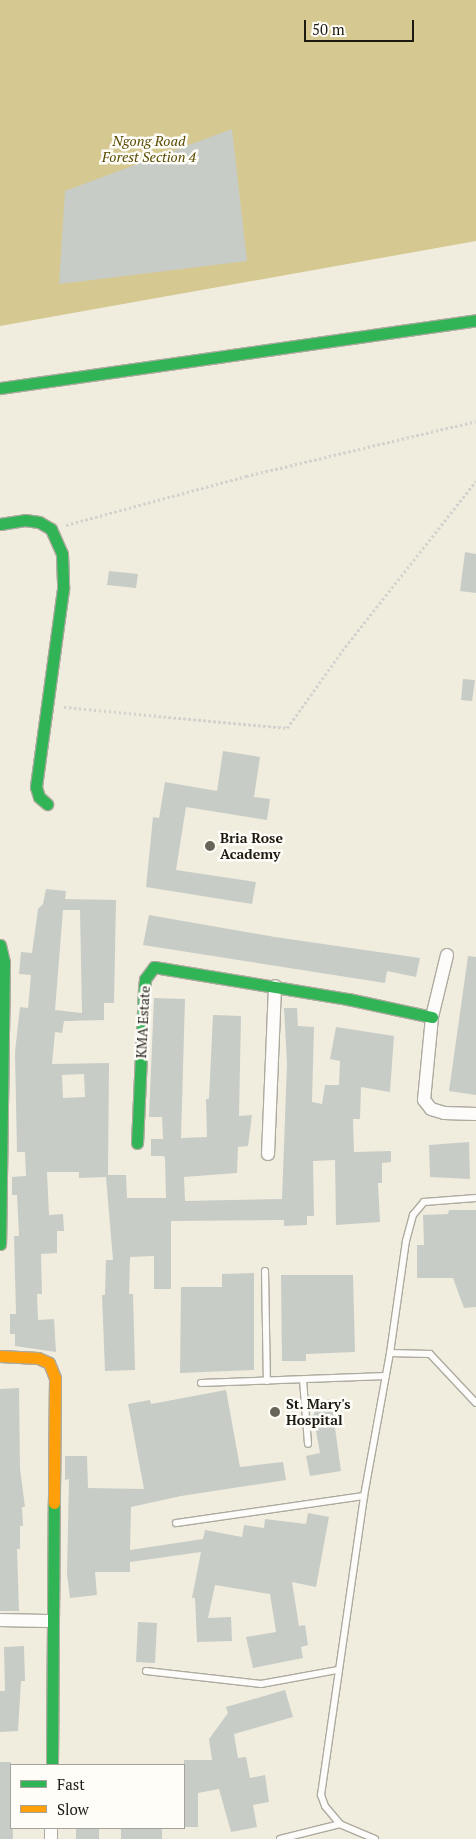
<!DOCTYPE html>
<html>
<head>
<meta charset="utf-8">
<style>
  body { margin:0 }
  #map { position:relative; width:476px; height:1839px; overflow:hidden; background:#f0edde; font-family:"PT Serif",serif }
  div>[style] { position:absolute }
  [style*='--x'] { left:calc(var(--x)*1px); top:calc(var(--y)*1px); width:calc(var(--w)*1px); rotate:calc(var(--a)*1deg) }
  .forest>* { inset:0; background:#d6c891 }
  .building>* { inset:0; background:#c8ccc7 }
  .path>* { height:2.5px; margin-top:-1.25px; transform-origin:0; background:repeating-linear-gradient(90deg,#d3d2ce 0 2.5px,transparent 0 5px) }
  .roads { filter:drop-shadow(1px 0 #adaa9f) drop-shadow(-1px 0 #adaa9f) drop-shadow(0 1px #adaa9f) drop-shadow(0 -1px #adaa9f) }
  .lane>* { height:6px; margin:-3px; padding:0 3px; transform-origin:3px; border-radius:3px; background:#fdfcfa }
  .street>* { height:12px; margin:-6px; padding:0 6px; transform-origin:6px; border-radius:6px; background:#fdfcfa }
  .fast>* { height:11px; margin:-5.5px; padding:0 5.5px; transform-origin:5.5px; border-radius:5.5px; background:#30b455 }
  .slow>* { height:11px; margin:-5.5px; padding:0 5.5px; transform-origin:5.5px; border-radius:5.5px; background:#ff9f0a }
  .dots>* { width:14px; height:14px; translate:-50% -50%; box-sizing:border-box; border:2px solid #fffdf8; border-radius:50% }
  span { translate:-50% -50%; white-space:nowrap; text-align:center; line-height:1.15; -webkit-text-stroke:5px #fffdf8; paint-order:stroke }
  .park-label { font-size:14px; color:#594a00; font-style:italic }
  .poi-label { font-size:14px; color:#1d1a11; font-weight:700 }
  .left { translate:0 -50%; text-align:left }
  .street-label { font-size:14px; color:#1d1a11 }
  .legend { position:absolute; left:10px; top:1764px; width:175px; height:65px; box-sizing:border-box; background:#fffdf8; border:1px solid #a5a29c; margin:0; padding:6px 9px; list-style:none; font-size:15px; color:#1d1a11 }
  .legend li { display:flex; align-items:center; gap:10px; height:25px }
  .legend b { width:25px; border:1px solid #a5a29c }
  .scale { position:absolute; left:304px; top:20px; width:110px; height:22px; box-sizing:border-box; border:2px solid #1d1a11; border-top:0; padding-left:6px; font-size:15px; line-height:18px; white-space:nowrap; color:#1d1a11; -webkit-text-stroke:4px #fffdf8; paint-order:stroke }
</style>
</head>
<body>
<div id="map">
  <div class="forest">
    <div style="clip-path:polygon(0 0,476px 0,476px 241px,0 326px)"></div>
  </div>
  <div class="building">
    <div style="clip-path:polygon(232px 129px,247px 261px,59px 284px,65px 191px)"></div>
    <div style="clip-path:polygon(465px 552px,476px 554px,476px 593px,460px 591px)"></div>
    <div style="clip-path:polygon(109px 571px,138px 574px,136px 588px,107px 585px)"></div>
    <div style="clip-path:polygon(463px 679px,475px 680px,472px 701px,461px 700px)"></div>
    <div style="clip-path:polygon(223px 751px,260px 757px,254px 797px,270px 799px,267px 820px,186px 807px,176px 870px,256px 882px,252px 904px,146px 887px,153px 817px,159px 818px,165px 782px,217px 791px)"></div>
    <div style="clip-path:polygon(evenodd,46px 889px,66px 891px,65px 899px,116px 900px,114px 1003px,104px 1003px,104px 1020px,64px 1021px,62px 1033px,55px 1032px,52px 1064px,109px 1063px,108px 1175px,126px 1175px,127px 1198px,166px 1198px,165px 1159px,164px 1156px,151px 1156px,151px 1139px,163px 1139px,162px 1117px,149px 1117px,154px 998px,185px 999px,181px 1138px,207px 1137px,206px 1099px,209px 1099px,213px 1015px,241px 1016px,239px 1116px,252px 1115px,248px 1146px,238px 1147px,237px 1173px,184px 1177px,185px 1201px,282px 1199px,287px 1064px,284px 1008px,297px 1008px,298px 1026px,314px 1027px,312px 1102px,322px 1104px,325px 1085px,339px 1085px,340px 1061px,330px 1059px,336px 1027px,394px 1036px,390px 1092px,361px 1087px,360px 1119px,353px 1119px,354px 1152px,391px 1151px,391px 1162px,382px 1163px,382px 1183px,378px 1183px,380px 1222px,336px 1225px,335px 1160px,313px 1161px,314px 1216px,307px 1216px,307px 1225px,284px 1226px,284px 1220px,171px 1221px,171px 1289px,154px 1289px,154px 1256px,130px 1257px,129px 1294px,133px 1294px,135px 1370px,105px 1371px,102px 1295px,105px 1295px,106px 1260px,113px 1260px,106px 1177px,79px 1178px,79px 1172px,47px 1172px,49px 1215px,63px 1214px,64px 1231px,57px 1231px,57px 1253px,41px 1254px,42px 1294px,37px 1294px,38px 1320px,54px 1319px,56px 1352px,15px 1346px,15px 1334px,10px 1334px,10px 1314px,16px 1314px,14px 1236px,19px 1236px,17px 1195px,12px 1195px,12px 1177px,26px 1176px,25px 1152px,17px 1152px,15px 1052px,20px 1007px,28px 1008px,31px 975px,19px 974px,21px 952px,32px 953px,38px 909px,43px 904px,46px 889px,63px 910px,80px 910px,82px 1013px,55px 1010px,63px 910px,46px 889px,84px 1074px,85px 1097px,63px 1098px,62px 1075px,84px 1074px)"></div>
    <div style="clip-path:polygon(149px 915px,275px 937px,420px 958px,416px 977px,387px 971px,385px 983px,143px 945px)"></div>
    <div style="clip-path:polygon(468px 956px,476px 957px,476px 1095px,449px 1091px)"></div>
    <div style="clip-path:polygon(469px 1142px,470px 1179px,430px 1177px,429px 1145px)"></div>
    <div style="clip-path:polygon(449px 1210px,476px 1210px,476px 1307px,464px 1308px,453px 1278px,417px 1278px,417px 1245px,424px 1245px,423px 1215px,448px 1214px)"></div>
    <div style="clip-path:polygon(254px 1273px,254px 1370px,180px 1373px,181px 1287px,222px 1287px,222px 1274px)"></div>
    <div style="clip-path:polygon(281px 1275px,353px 1275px,355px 1352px,306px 1354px,306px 1361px,282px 1361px)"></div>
    <div style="clip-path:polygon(19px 1388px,20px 1469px,25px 1507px,22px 1507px,23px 1526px,20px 1526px,20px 1549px,17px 1549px,19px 1611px,0 1611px,0 1389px)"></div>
    <div style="clip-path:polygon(226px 1390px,240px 1467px,283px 1462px,286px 1480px,181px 1496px,131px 1507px,130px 1550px,203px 1539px,205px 1530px,242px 1537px,244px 1525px,264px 1528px,265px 1519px,306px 1524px,308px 1513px,329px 1517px,316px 1587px,292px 1582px,299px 1626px,305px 1625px,308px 1645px,301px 1647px,303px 1658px,253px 1668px,246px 1637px,276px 1632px,270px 1594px,215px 1585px,208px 1618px,231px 1617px,232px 1641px,197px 1642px,195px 1598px,192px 1598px,201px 1552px,130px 1562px,130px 1572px,95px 1572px,97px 1595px,70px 1598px,67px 1574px,69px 1479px,65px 1480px,65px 1456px,87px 1456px,88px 1488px,144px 1489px,128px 1404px,150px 1400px,151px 1404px)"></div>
    <div style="clip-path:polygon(331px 1399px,341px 1471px,310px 1476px,306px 1456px,320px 1453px,311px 1403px)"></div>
    <div style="clip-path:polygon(138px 1622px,157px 1623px,155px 1663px,136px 1662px)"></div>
    <div style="clip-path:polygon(24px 1646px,25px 1681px,21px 1681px,18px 1731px,0 1732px,0 1691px,5px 1691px,4px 1647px)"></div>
    <div style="clip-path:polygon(285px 1690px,293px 1717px,234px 1734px,238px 1758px,246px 1757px,250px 1778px,265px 1775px,269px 1802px,253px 1805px,257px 1827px,231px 1832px,219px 1789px,198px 1793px,198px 1827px,184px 1827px,184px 1760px,212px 1760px,209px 1739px,228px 1713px,226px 1707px)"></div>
    <div style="clip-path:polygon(0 1762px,11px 1762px,13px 1839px,0 1839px)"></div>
    <div style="clip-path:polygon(76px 1828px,99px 1828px,99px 1839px,76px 1839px)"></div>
    <div style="clip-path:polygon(121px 1828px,162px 1828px,162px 1839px,121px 1839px)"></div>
  </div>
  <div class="path">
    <div style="--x:66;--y:525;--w:187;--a:-15.2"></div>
    <div style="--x:246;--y:476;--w:236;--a:-13.4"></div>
    <div style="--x:64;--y:707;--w:224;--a:5.4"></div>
    <div style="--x:287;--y:728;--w:95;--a:-54.5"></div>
    <div style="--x:342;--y:651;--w:216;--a:-51.8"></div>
  </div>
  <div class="roads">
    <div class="lane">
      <div style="--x:265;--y:1271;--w:110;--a:89"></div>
      <div style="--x:390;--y:1353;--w:40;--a:1.4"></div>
      <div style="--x:430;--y:1354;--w:67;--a:46.8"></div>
      <div style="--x:303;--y:1380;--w:64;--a:85.5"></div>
      <div style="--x:201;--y:1383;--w:185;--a:-2.2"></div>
      <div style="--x:176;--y:1523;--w:190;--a:-8.2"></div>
      <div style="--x:146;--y:1671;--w:116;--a:6.4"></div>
      <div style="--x:261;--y:1684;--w:77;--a:-10.4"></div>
      <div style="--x:280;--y:1839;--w:62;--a:-14"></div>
      <div style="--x:375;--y:1839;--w:38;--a:-157"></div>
      <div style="--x:340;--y:1824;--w:23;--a:-130"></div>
      <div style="--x:325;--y:1806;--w:12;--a:-110"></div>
      <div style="--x:321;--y:1795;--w:302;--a:-81.8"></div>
      <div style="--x:364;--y:1496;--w:145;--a:-79.7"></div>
      <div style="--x:390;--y:1353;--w:113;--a:-81.9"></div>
      <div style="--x:406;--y:1241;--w:27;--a:-75"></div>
      <div style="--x:413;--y:1215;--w:17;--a:-50"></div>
      <div style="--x:424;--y:1202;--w:52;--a:-4.4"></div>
    </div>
    <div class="street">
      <div style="--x:447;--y:955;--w:64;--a:103.6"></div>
      <div style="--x:432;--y:1017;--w:83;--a:95.5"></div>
      <div style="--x:424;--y:1100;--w:11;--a:52"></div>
      <div style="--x:431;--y:1109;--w:14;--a:17"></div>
      <div style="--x:444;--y:1113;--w:32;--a:2"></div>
      <div style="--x:268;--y:1154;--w:168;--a:-87.6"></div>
      <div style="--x:0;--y:1620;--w:53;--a:1.1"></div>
      <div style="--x:51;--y:1839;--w:11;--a:-90"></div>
    </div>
    <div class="fast">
      <div style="--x:0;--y:388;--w:481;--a:-8.1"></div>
      <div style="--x:0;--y:524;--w:25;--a:-9"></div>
      <div style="--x:25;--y:520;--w:14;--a:8"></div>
      <div style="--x:39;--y:522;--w:14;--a:30"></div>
      <div style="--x:51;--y:529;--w:27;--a:66"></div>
      <div style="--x:62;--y:554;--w:35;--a:88"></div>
      <div style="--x:63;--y:589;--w:200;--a:97.8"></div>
      <div style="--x:36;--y:787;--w:10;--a:73"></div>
      <div style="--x:39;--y:797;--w:11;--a:41"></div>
      <div style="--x:0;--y:945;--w:17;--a:77"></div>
      <div style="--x:4;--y:962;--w:282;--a:90.8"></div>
      <div style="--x:137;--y:1143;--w:154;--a:-87.4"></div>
      <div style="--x:144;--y:989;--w:10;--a:-84"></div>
      <div style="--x:145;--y:979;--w:15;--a:-53"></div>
      <div style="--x:154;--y:967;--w:197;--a:9.4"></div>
      <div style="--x:348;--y:999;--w:86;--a:12.1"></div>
      <div style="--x:52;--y:1765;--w:262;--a:-89.6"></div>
    </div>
    <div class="slow">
      <div style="--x:0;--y:1356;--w:38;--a:3"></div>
      <div style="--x:38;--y:1358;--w:12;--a:24"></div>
      <div style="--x:49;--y:1363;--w:16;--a:68"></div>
      <div style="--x:55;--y:1378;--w:125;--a:90.5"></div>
    </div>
  </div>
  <div class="dots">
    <div style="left:210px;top:846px;background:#676459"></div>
    <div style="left:275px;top:1412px;background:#676459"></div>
  </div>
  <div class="park-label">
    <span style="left:149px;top:149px">Ngong Road<br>Forest Section 4</span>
  </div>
  <div class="poi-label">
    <span class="left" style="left:220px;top:846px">Bria Rose<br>Academy</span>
    <span class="left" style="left:286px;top:1412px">St. Mary's<br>Hospital</span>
  </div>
  <div class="street-label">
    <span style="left:143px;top:1022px;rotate:-87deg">KMA Estate</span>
  </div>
  <ul class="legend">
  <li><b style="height:6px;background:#30b455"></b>Fast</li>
  <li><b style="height:6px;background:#ff9f0a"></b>Slow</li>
  </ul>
  <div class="scale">50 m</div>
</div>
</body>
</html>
